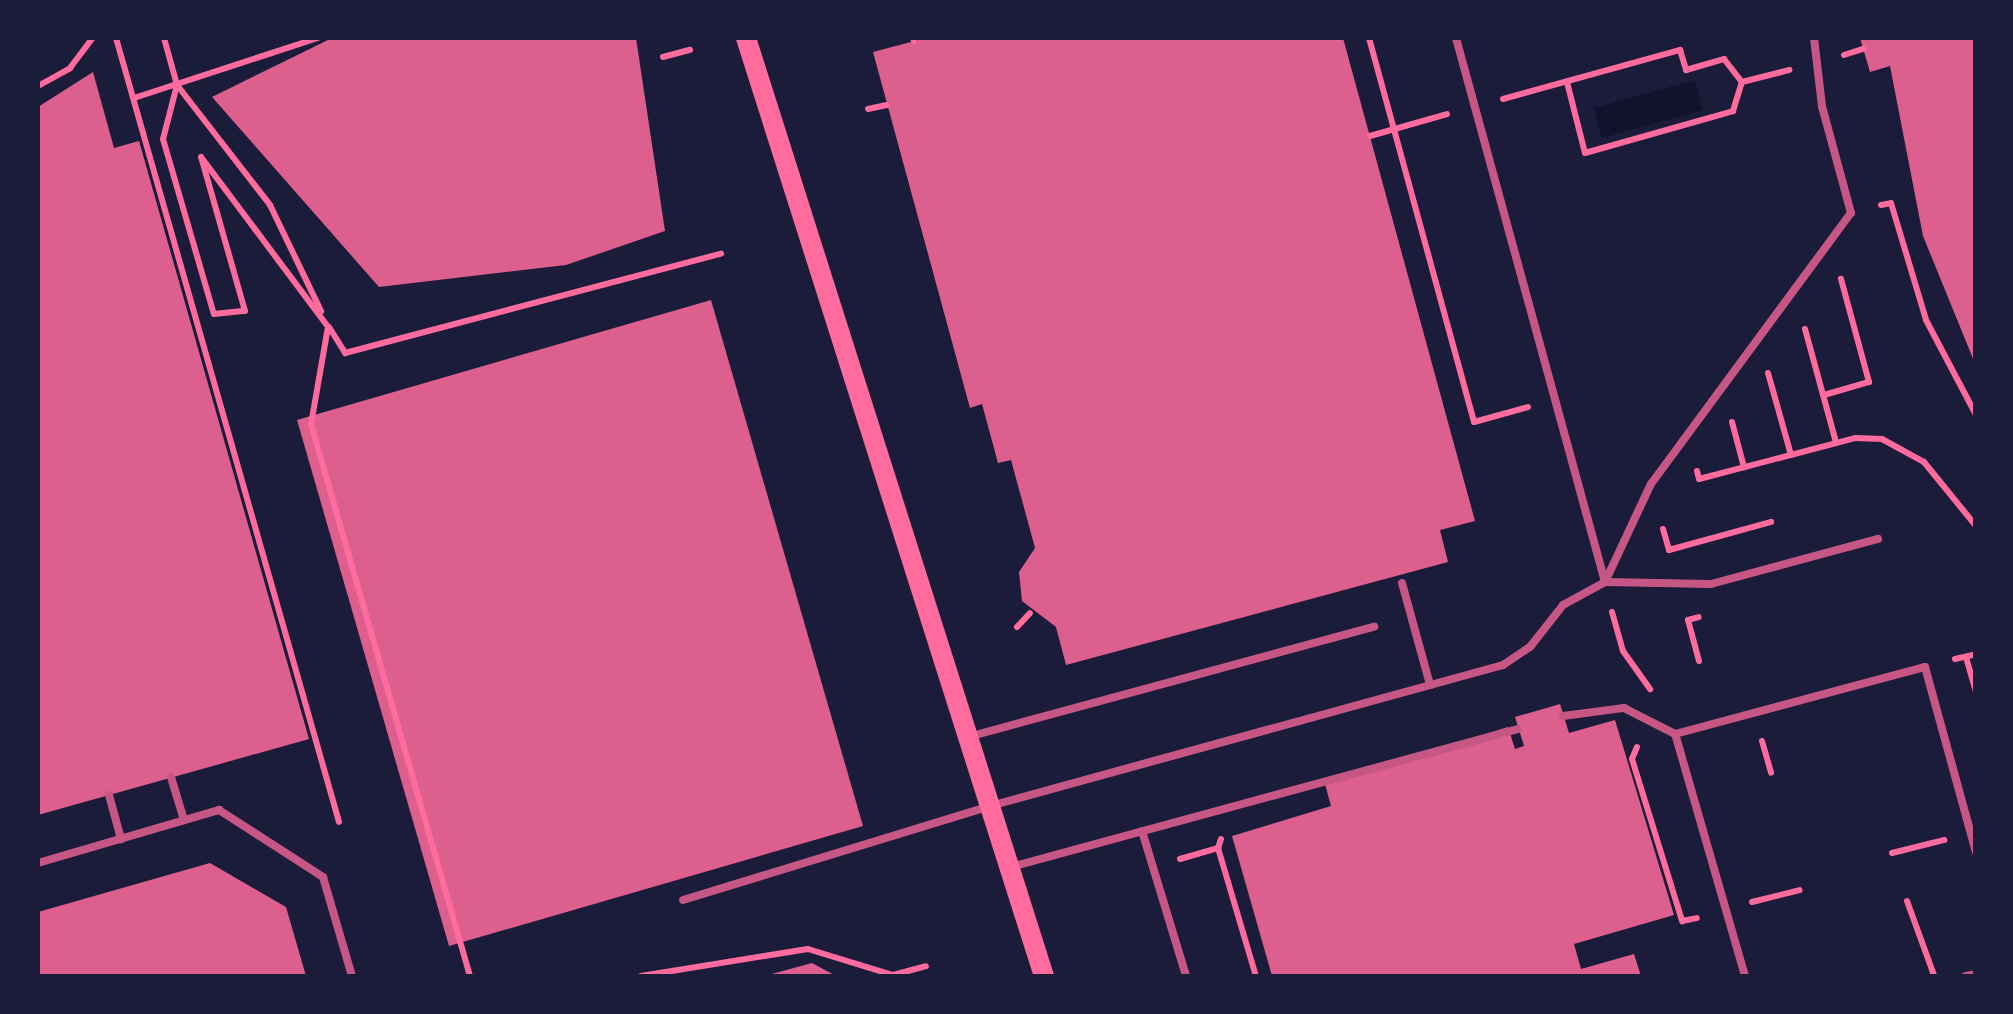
<!DOCTYPE html>
<html>
<head>
<meta charset="utf-8">
<style>
  body { margin:0 }
  #map { position:relative; width:2013px; height:1014px; overflow:hidden; background:#1b1b3a; font-family:Figtree,sans-serif }
  div>[style] { position:absolute }
  [style*='--x'] { left:calc(var(--x)*1px); top:calc(var(--y)*1px); width:calc(var(--w)*1px); rotate:calc(var(--a)*1deg) }
  .water>* { inset:0; background:#12122b }
  .building>* { inset:0; background:#dd5f8e }
  .path>* { height:6px; margin:-3px; padding:0 3px; transform-origin:3px; border-radius:3px; background:#ff6b9d }
  .service>* { height:8px; margin:-4px; padding:0 4px; transform-origin:4px; border-radius:4px; background:#c65784 }
  .secondary>* { height:20px; margin:-10px; padding:0 10px; transform-origin:10px; border-radius:10px; background:#ff6b9d }
  span { translate:-50% -50%; white-space:nowrap; text-align:center; line-height:1.15; -webkit-text-stroke:8px #1b1b3a; paint-order:stroke }
  .frame { position:absolute; inset:0; border:40px solid #1b1b3a; pointer-events:none }
</style>
</head>
<body>
<div id="map">
  <div class="water">
    <div style="clip-path:polygon(1695px 80px,1703px 110px,1602px 138px,1594px 108px)"></div>
  </div>
  <div class="building">
    <div style="clip-path:polygon(332px 38px,636px 38px,665px 231px,566px 265px,379px 287px,212px 97px)"></div>
    <div style="clip-path:polygon(926px 38px,1343px 38px,1475px 521px,1440px 530px,1448px 562px,1066px 665px,1056px 627px,1022px 601px,1019px 572px,1035px 548px,1011px 460px,998px 463px,982px 404px,970px 408px,873px 52px)"></div>
    <div style="clip-path:polygon(1860px 38px,1976px 38px,1976px 366px,1923px 236px,1890px 66px,1870px 72px)"></div>
    <div style="clip-path:polygon(93px 72px,114px 148px,139px 141px,309px 739px,38px 815px,38px 107px)"></div>
    <div style="clip-path:polygon(711px 300px,863px 826px,449px 946px,297px 420px)"></div>
    <div style="clip-path:polygon(1560px 704px,1569px 733px,1615px 720px,1674px 915px,1574px 944px,1581px 969px,1634px 954px,1641px 976px,1272px 976px,1232px 836px,1331px 806px,1325px 784px,1508px 727px,1515px 749px,1524px 746px,1515px 717px)"></div>
    <div style="clip-path:polygon(210px 863px,286px 907px,306px 976px,38px 976px,38px 912px)"></div>
    <div style="clip-path:polygon(812px 963px,836px 976px,768px 976px,768px 975px)"></div>
  </div>
  <div class="path">
    <div style="--x:116;--y:38;--w:815;--a:74.12"></div>
    <div style="--x:164;--y:38;--w:49;--a:74.5"></div>
    <div style="--x:177;--y:85;--w:152;--a:52.2"></div>
    <div style="--x:270;--y:205;--w:118;--a:64.3"></div>
    <div style="--x:913;--y:38;--w:3;--a:72"></div>
    <div style="--x:1369;--y:38;--w:398;--a:74.7"></div>
    <div style="--x:1474;--y:422;--w:56;--a:-15.5"></div>
    <div style="--x:1844;--y:55;--w:20;--a:-18"></div>
    <div style="--x:663;--y:57;--w:28;--a:-15"></div>
    <div style="--x:1567;--y:82;--w:73;--a:75.8"></div>
    <div style="--x:1585;--y:153;--w:154;--a:-15.8"></div>
    <div style="--x:1733;--y:111;--w:30;--a:-73"></div>
    <div style="--x:1742;--y:82;--w:49;--a:-14.3"></div>
    <div style="--x:177;--y:85;--w:56;--a:104.5"></div>
    <div style="--x:163;--y:139;--w:182;--a:73.8"></div>
    <div style="--x:214;--y:314;--w:31;--a:-6"></div>
    <div style="--x:245;--y:311;--w:160;--a:-105.9"></div>
    <div style="--x:201;--y:157;--w:212;--a:53.2"></div>
    <div style="--x:328;--y:327;--w:98;--a:99.9"></div>
    <div style="--x:311;--y:424;--w:574;--a:73.93"></div>
    <div style="--x:38;--y:86;--w:37;--a:-29"></div>
    <div style="--x:70;--y:68;--w:38;--a:-53"></div>
    <div style="--x:134;--y:98;--w:194;--a:-18.1"></div>
    <div style="--x:1503;--y:99;--w:184;--a:-15.5"></div>
    <div style="--x:1680;--y:50;--w:21;--a:73"></div>
    <div style="--x:1686;--y:70;--w:40;--a:-16"></div>
    <div style="--x:1724;--y:59;--w:29;--a:52"></div>
    <div style="--x:868;--y:109;--w:19;--a:-12"></div>
    <div style="--x:1370;--y:136;--w:80;--a:-15.9"></div>
    <div style="--x:1881;--y:205;--w:10;--a:-11"></div>
    <div style="--x:1891;--y:203;--w:122;--a:73.3"></div>
    <div style="--x:1926;--y:320;--w:107;--a:62.2"></div>
    <div style="--x:329;--y:327;--w:31;--a:58"></div>
    <div style="--x:345;--y:353;--w:389;--a:-14.8"></div>
    <div style="--x:1805;--y:329;--w:117;--a:74.7"></div>
    <div style="--x:1768;--y:373;--w:85;--a:74.3"></div>
    <div style="--x:1824;--y:395;--w:47;--a:-16.1"></div>
    <div style="--x:1869;--y:382;--w:107;--a:-105.2"></div>
    <div style="--x:1732;--y:422;--w:47;--a:75.1"></div>
    <div style="--x:1697;--y:471;--w:8;--a:76"></div>
    <div style="--x:1699;--y:479;--w:161;--a:-14.7"></div>
    <div style="--x:1855;--y:438;--w:27;--a:2"></div>
    <div style="--x:1882;--y:439;--w:48;--a:28.7"></div>
    <div style="--x:1924;--y:462;--w:82;--a:50.9"></div>
    <div style="--x:1663;--y:529;--w:22;--a:74"></div>
    <div style="--x:1669;--y:550;--w:106;--a:-15.4"></div>
    <div style="--x:1612;--y:612;--w:41;--a:74.2"></div>
    <div style="--x:1623;--y:651;--w:47;--a:54.6"></div>
    <div style="--x:1017;--y:627;--w:19;--a:-47"></div>
    <div style="--x:1966;--y:657;--w:35;--a:74"></div>
    <div style="--x:1955;--y:659;--w:22;--a:-13"></div>
    <div style="--x:1699;--y:661;--w:42;--a:-105"></div>
    <div style="--x:1688;--y:620;--w:11;--a:-15"></div>
    <div style="--x:1762;--y:741;--w:33;--a:74"></div>
    <div style="--x:1637;--y:747;--w:13;--a:113"></div>
    <div style="--x:1632;--y:759;--w:170;--a:72.8"></div>
    <div style="--x:1682;--y:921;--w:15;--a:-11"></div>
    <div style="--x:1221;--y:839;--w:9;--a:108"></div>
    <div style="--x:1218;--y:848;--w:134;--a:73.5"></div>
    <div style="--x:1892;--y:853;--w:54;--a:-14"></div>
    <div style="--x:1180;--y:859;--w:40;--a:-16"></div>
    <div style="--x:1907;--y:901;--w:79;--a:70"></div>
    <div style="--x:1752;--y:902;--w:49;--a:-14"></div>
    <div style="--x:641;--y:976;--w:169;--a:-9.2"></div>
    <div style="--x:808;--y:949;--w:89;--a:17"></div>
    <div style="--x:893;--y:975;--w:34;--a:-15"></div>
  </div>
  <div class="service">
    <div style="--x:1456;--y:38;--w:564;--a:74.68"></div>
    <div style="--x:1605;--y:582;--w:108;--a:-64.9"></div>
    <div style="--x:1651;--y:484;--w:337;--a:-53.6"></div>
    <div style="--x:1851;--y:213;--w:111;--a:-105.2"></div>
    <div style="--x:1822;--y:106;--w:68;--a:-96.7"></div>
    <div style="--x:1402;--y:583;--w:106;--a:74.6"></div>
    <div style="--x:1563;--y:716;--w:62;--a:-7.5"></div>
    <div style="--x:1624;--y:708;--w:57;--a:27"></div>
    <div style="--x:968;--y:737;--w:421;--a:-15.2"></div>
    <div style="--x:171;--y:777;--w:45;--a:73.2"></div>
    <div style="--x:109;--y:795;--w:46;--a:74.7"></div>
    <div style="--x:1142;--y:831;--w:152;--a:73.1"></div>
    <div style="--x:38;--y:863;--w:189;--a:-16.3"></div>
    <div style="--x:219;--y:810;--w:124;--a:32.8"></div>
    <div style="--x:323;--y:877;--w:103;--a:73.7"></div>
    <div style="--x:1011;--y:867;--w:525;--a:-15.23"></div>
    <div style="--x:683;--y:900;--w:321;--a:-17"></div>
    <div style="--x:990;--y:806;--w:532;--a:-15.37"></div>
    <div style="--x:1503;--y:665;--w:32;--a:-34"></div>
    <div style="--x:1530;--y:647;--w:53;--a:-51.8"></div>
    <div style="--x:1563;--y:605;--w:48;--a:-28.7"></div>
    <div style="--x:1605;--y:582;--w:106;--a:1.1"></div>
    <div style="--x:1711;--y:584;--w:173;--a:-15.1"></div>
    <div style="--x:1745;--y:976;--w:252;--a:-106.1"></div>
    <div style="--x:1675;--y:734;--w:259;--a:-15"></div>
    <div style="--x:1925;--y:667;--w:192;--a:74.6"></div>
    <div style="--x:1966;--y:976;--w:10;--a:-11"></div>
  </div>
  <div class="secondary">
    <div style="--x:746;--y:38;--w:984;--a:72.38"></div>
  </div>
  <div class="frame"></div>
</div>
</body>
</html>
